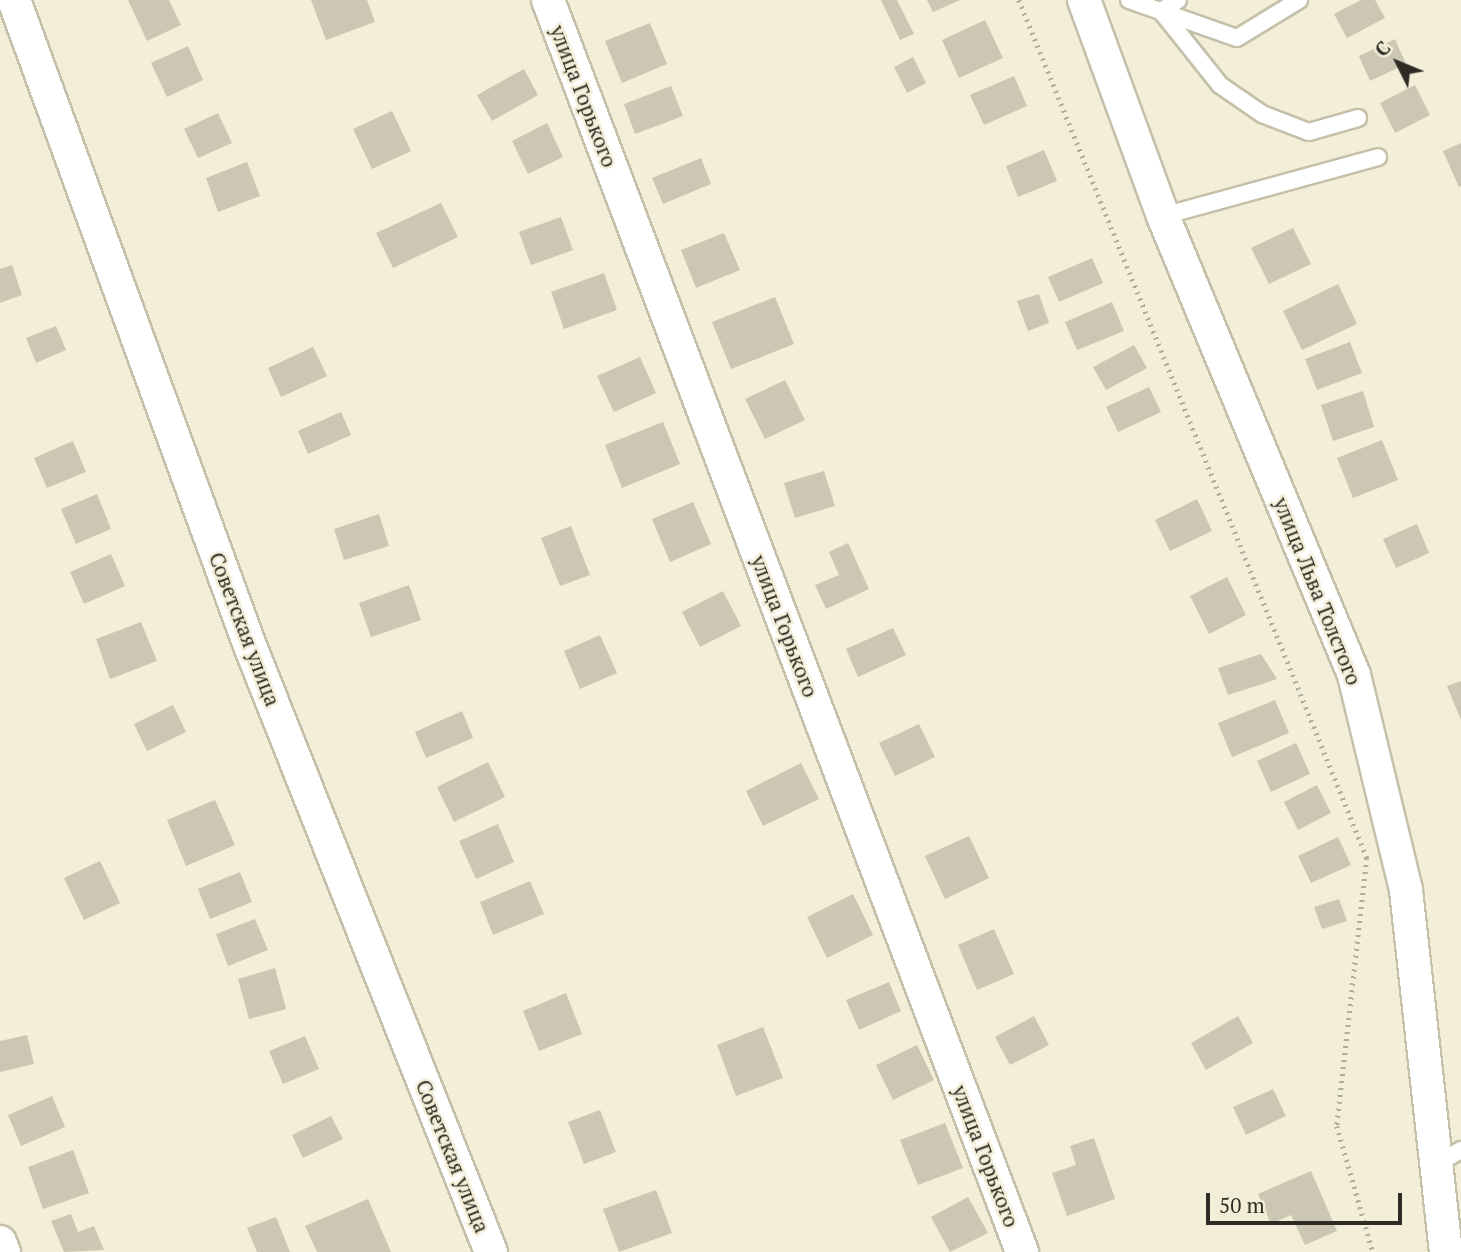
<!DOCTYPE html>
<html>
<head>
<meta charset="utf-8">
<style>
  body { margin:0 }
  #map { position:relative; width:1461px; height:1252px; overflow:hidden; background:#f2eed8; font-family:"PT Serif",serif }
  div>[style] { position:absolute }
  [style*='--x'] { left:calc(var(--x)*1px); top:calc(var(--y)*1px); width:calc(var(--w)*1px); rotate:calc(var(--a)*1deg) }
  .building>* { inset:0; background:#cbc7b2 }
  .path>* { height:4.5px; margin-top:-2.25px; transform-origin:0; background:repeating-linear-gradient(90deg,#b0ad9c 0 2px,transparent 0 7px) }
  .roads { filter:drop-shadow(2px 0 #c4c0aa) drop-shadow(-2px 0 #c4c0aa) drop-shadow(0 2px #c4c0aa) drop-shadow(0 -2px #c4c0aa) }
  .service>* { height:16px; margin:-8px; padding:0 8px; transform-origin:8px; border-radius:8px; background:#fff }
  .minor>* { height:32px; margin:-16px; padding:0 16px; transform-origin:16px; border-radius:16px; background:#fff }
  span { translate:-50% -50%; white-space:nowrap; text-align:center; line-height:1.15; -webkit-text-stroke:5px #f2eed8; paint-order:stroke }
  .street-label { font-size:21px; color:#2e2c24 }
  .north { position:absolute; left:1363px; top:28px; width:70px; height:70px; -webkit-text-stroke:5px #f2eed8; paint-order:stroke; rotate:313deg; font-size:19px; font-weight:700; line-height:28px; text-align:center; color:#2e2c24 }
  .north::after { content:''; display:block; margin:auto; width:24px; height:32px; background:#2e2c24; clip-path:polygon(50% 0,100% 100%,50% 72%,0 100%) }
  .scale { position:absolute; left:1206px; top:1193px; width:196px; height:32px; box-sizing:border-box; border:4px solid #2e2c24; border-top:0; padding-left:9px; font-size:21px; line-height:24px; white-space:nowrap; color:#2e2c24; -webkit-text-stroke:5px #f2eed8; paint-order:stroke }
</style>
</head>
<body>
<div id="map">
  <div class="building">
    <div style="clip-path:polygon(128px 0,169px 0,181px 25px,147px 41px)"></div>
    <div style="clip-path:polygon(311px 0,367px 0,375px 22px,326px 40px)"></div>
    <div style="clip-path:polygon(881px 0,897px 0,914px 34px,900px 40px)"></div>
    <div style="clip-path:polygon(927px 0,960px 0,933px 12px)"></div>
    <div style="clip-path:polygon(1361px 0,1375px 0,1385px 18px,1347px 38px,1334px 14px)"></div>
    <div style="clip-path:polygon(985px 20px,1003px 58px,959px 78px,942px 40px)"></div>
    <div style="clip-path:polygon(650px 23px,667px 64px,622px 83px,605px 41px)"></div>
    <div style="clip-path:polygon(1395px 39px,1406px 64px,1370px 81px,1359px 56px)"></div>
    <div style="clip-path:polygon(188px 46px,203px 80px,167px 97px,151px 63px)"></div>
    <div style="clip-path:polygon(913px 57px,926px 83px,907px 93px,894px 67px)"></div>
    <div style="clip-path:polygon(524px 69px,538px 95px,492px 121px,477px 95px)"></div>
    <div style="clip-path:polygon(1014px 76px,1027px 106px,984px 125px,970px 95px)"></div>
    <div style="clip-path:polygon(1415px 85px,1430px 115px,1395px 133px,1380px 103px)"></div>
    <div style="clip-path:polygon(671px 86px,683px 116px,635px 134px,624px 104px)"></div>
    <div style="clip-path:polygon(392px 111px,411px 151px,372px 169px,353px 129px)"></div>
    <div style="clip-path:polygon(218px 113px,232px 143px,198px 158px,184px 129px)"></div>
    <div style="clip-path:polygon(547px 123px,563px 157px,528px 174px,512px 141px)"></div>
    <div style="clip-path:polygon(1461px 143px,1461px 186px,1459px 187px,1443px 151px)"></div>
    <div style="clip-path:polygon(1044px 150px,1057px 181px,1018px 197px,1006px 166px)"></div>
    <div style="clip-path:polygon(701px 158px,711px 184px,663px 204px,652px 178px)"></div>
    <div style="clip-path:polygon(247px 162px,260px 196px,218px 212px,206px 178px)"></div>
    <div style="clip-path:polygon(441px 203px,458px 237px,393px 268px,376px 233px)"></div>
    <div style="clip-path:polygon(561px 217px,573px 250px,531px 265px,519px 232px)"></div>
    <div style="clip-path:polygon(1293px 228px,1311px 264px,1269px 284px,1251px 248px)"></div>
    <div style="clip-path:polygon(724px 233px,740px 270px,696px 288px,681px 250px)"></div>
    <div style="clip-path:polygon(1092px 258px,1103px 283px,1059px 302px,1048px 277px)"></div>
    <div style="clip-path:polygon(12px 265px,22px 295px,0 303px,0 269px)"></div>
    <div style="clip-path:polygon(604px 273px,617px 310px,564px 329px,551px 292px)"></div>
    <div style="clip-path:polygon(1338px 284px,1357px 324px,1302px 350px,1283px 311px)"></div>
    <div style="clip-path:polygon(1039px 294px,1049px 323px,1028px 331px,1017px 301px)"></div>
    <div style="clip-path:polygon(775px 297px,794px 344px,731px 369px,712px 322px)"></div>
    <div style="clip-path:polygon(1112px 302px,1124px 331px,1077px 350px,1065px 322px)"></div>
    <div style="clip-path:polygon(56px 326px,66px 350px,36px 363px,26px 338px)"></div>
    <div style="clip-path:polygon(1350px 342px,1362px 373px,1317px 390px,1305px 359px)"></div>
    <div style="clip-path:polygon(1134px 345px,1147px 368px,1106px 390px,1093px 367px)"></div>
    <div style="clip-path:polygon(313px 347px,327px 376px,281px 397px,268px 368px)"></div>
    <div style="clip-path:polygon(640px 357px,656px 393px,614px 412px,597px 376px)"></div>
    <div style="clip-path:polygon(785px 380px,805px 420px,765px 439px,745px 399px)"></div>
    <div style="clip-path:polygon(1149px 387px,1161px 412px,1118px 432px,1106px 407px)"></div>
    <div style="clip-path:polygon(1363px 391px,1374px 427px,1333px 441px,1321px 405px)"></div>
    <div style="clip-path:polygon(341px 412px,351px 435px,308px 454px,298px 431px)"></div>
    <div style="clip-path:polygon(663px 422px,680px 464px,622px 488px,605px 445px)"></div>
    <div style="clip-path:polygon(1382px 440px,1398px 480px,1353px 498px,1337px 458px)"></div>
    <div style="clip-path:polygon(73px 441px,86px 472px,47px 488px,34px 458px)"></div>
    <div style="clip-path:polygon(824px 471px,835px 506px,795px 518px,784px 483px)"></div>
    <div style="clip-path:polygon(97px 494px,111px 529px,76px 544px,61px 509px)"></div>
    <div style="clip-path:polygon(1197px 499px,1212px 531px,1170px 551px,1155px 520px)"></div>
    <div style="clip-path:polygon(693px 502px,711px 544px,670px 562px,652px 519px)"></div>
    <div style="clip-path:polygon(379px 514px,389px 546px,344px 560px,334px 529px)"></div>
    <div style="clip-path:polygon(1417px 524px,1429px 553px,1396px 568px,1383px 539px)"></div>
    <div style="clip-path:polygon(571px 526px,590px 575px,560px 586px,541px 538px)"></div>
    <div style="clip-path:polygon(848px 543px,869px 589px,826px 609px,815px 585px,839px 575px,829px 552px)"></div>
    <div style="clip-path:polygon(111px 554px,125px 586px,84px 604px,70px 572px)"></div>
    <div style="clip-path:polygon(1227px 577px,1246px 615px,1209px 634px,1190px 596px)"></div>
    <div style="clip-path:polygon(409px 585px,421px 620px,371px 637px,359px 603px)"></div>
    <div style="clip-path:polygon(723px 591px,741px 626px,700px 647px,682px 612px)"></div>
    <div style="clip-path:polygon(141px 622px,157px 661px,110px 679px,96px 639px)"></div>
    <div style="clip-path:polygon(893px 628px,906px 655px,858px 677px,846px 649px)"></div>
    <div style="clip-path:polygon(600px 635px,617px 673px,580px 689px,564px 651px)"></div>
    <div style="clip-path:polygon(1261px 654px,1277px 679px,1228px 695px,1218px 668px)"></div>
    <div style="clip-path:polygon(1461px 681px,1461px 720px,1447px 686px)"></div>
    <div style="clip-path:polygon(1275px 700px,1289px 733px,1232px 757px,1218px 723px)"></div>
    <div style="clip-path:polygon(173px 705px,186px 732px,147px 751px,134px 724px)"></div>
    <div style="clip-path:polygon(462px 711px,473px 738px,426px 758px,415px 732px)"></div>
    <div style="clip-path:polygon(919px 724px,935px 757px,895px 776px,879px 743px)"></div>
    <div style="clip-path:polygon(1296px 743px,1310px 774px,1271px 792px,1257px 761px)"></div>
    <div style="clip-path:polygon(488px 762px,505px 797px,454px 822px,437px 787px)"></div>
    <div style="clip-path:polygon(801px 763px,819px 799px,763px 826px,746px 791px)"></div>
    <div style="clip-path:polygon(1317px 785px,1331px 813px,1298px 830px,1284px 802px)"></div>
    <div style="clip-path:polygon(215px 800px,235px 845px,186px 866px,167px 820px)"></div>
    <div style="clip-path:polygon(498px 824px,514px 862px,476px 879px,459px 841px)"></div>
    <div style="clip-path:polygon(969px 836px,989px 878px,945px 899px,925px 856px)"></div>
    <div style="clip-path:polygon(1338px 837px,1351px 865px,1311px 883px,1298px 856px)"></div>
    <div style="clip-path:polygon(100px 861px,120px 903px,84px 920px,64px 878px)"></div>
    <div style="clip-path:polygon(240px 872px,252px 902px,210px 919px,198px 889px)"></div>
    <div style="clip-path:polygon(530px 881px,544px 914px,493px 935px,480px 902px)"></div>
    <div style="clip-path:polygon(853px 894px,873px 935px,827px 958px,807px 917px)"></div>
    <div style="clip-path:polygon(1339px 899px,1347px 921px,1322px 929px,1314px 907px)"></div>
    <div style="clip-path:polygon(255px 919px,268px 950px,228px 966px,216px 934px)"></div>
    <div style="clip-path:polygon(994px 929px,1014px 974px,977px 990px,958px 945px)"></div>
    <div style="clip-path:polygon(275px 968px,286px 1009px,249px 1019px,238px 979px)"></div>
    <div style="clip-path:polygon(889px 982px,901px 1011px,859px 1030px,846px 1000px)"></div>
    <div style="clip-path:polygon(566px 993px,582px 1034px,539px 1051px,523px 1011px)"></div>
    <div style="clip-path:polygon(1034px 1016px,1049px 1045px,1010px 1065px,995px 1037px)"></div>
    <div style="clip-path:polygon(1238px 1016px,1253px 1043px,1206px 1070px,1191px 1043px)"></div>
    <div style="clip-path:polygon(763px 1027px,783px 1078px,736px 1096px,717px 1045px)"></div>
    <div style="clip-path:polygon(27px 1035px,34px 1064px,0 1072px,0 1041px)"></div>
    <div style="clip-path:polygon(305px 1036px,319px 1069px,283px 1084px,269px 1051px)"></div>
    <div style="clip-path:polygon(917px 1045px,934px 1080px,893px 1100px,876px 1065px)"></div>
    <div style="clip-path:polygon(1273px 1089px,1286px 1116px,1246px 1135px,1233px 1107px)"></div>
    <div style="clip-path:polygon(52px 1096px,65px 1127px,21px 1146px,8px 1115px)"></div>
    <div style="clip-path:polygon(600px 1110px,616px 1152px,584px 1164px,568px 1122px)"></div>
    <div style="clip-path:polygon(331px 1116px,343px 1139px,303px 1158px,292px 1135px)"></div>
    <div style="clip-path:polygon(945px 1123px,963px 1168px,918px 1185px,900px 1140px)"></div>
    <div style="clip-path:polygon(1094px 1138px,1115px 1199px,1067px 1216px,1052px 1173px,1076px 1165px,1070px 1146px)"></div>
    <div style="clip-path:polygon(73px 1150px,89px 1193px,43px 1209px,28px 1167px)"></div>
    <div style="clip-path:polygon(1311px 1171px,1337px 1231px,1305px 1245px,1291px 1215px,1271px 1224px,1258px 1194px)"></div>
    <div style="clip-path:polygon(656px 1190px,672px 1233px,619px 1252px,603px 1209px)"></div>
    <div style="clip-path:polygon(968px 1197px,988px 1233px,950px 1252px,931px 1217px)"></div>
    <div style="clip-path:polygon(368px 1199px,391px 1252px,317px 1252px,305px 1226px)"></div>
    <div style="clip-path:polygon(71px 1214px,78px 1232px,94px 1226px,104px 1250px,64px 1252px,51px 1221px)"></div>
    <div style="clip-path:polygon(276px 1217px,290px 1252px,257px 1252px,247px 1228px)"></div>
  </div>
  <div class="path">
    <div style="--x:1019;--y:0;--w:926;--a:67.92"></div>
    <div style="--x:1367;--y:858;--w:270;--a:96.4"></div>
    <div style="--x:1337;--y:1126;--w:131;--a:74.1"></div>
  </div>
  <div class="roads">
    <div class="service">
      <div style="--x:1129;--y:0;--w:114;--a:19.4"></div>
      <div style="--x:1237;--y:38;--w:73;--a:-31.5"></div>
      <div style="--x:1178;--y:0;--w:20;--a:147"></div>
      <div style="--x:1161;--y:11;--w:95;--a:51.4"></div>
      <div style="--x:1220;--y:85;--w:51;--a:34.6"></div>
      <div style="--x:1262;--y:114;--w:50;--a:21"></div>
      <div style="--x:1309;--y:132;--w:51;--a:-15.9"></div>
      <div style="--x:1163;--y:216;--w:223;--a:-15.3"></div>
      <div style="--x:1435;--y:1165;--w:30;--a:-30"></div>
    </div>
    <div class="minor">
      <div style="--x:14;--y:0;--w:688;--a:69.93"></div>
      <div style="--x:250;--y:646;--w:652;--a:68.31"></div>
      <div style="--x:548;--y:0;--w:1339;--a:69.26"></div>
      <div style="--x:1084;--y:0;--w:230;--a:69.9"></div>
      <div style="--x:1163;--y:216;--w:497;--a:67.4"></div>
      <div style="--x:1354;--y:675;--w:221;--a:76.4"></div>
      <div style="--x:1406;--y:890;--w:364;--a:83.7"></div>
      <div style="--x:0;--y:1242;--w:11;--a:68"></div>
    </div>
  </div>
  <div class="street-label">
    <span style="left:584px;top:96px;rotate:69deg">улица Горького</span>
    <span style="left:1318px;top:591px;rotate:68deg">улица Льва Толстого</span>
    <span style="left:785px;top:626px;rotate:69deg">улица Горького</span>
    <span style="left:245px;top:629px;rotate:69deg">Советская улица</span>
    <span style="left:453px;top:1156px;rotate:68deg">Советская улица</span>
    <span style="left:986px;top:1156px;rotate:69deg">улица Горького</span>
  </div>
  <div class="north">С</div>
  <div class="scale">50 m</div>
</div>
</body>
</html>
